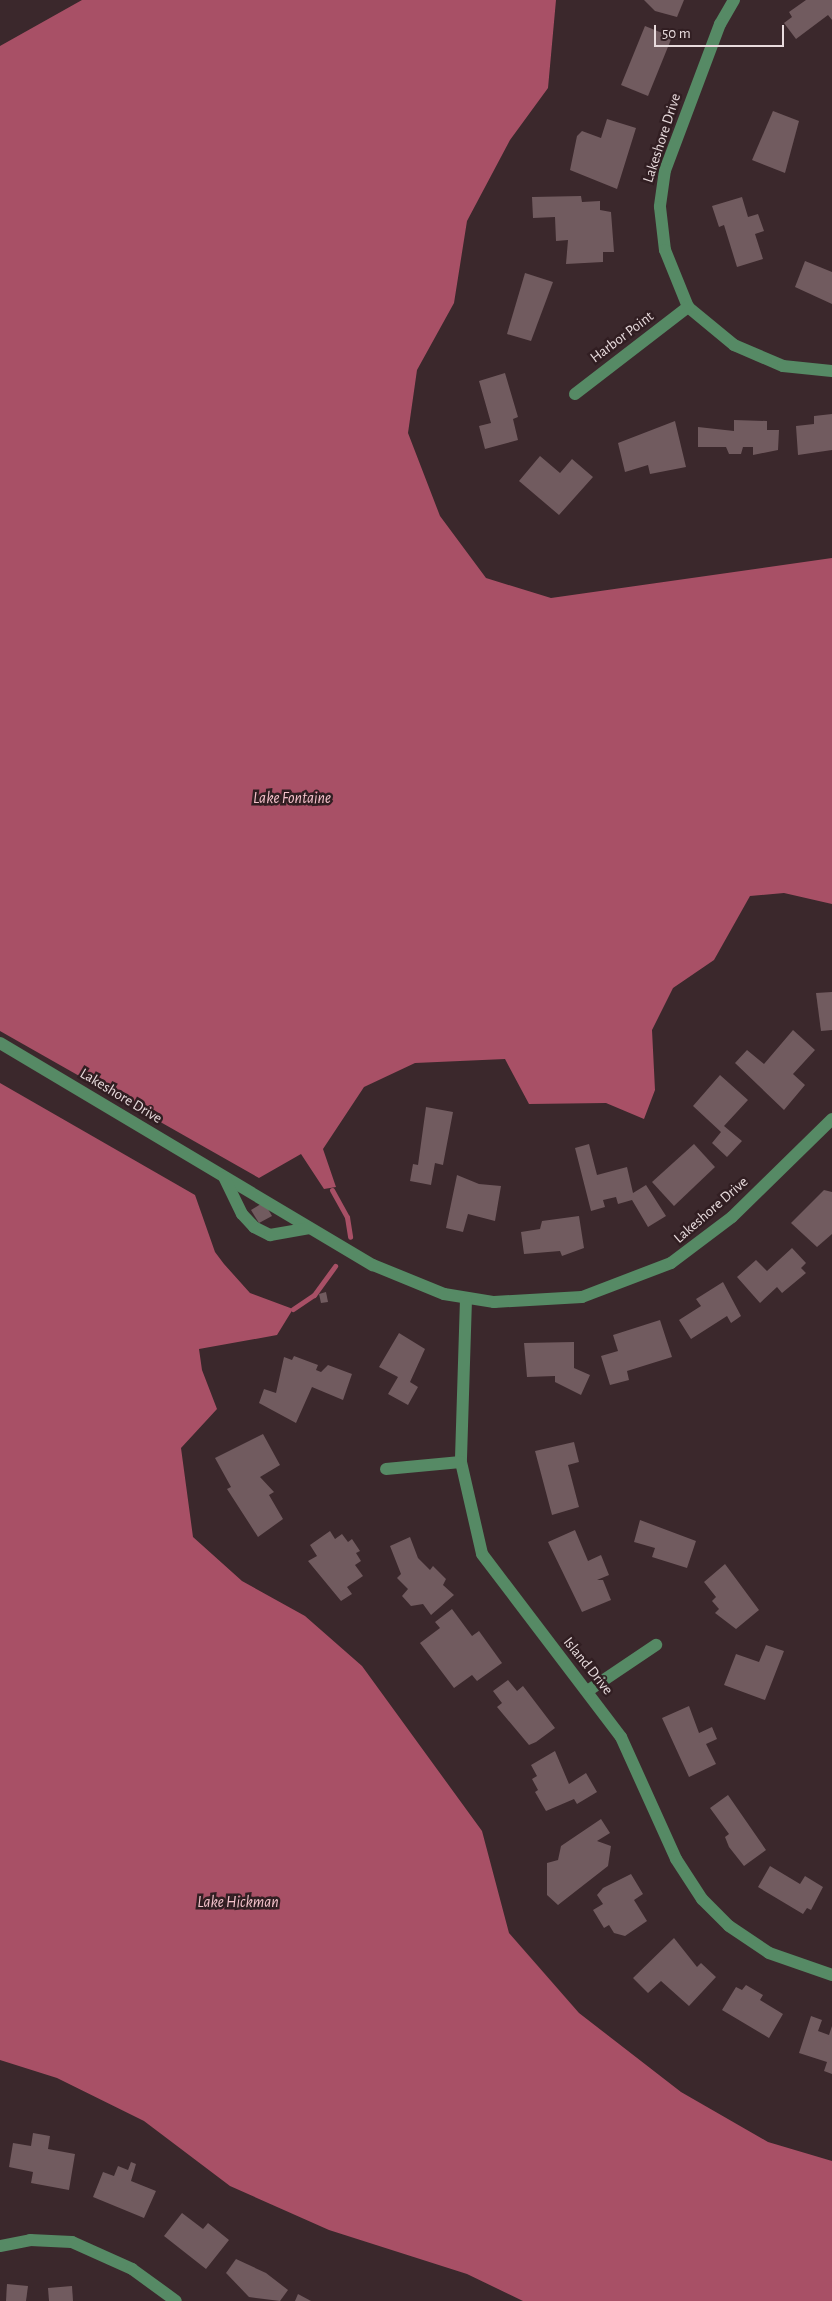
<!DOCTYPE html>
<html>
<head>
<meta charset="utf-8">
<style>
  body { margin:0 }
  #map { position:relative; width:832px; height:2301px; overflow:hidden; background:#3b282c; font-family:"Alegreya Sans",sans-serif }
  div>[style] { position:absolute }
  [style*='--x'] { left:calc(var(--x)*1px); top:calc(var(--y)*1px); width:calc(var(--w)*1px); rotate:calc(var(--a)*1deg) }
  .water>* { inset:0; background:#a85066 }
  .stream>* { height:5px; margin:-2.5px; padding:0 2.5px; transform-origin:2.5px; border-radius:2.5px; background:#a85066 }
  .building>* { inset:0; background:#715b5f }
  .minor>* { height:12px; margin:-6px; padding:0 6px; transform-origin:6px; border-radius:6px; background:#568a65 }
  span { translate:-50% -50%; white-space:nowrap; text-align:center; line-height:1.15; -webkit-text-stroke:5px #311e22; paint-order:stroke }
  .street-label { font-size:15px; color:#e8dbdd }
  .water-label { font-size:16px; color:#f5c3cc; font-style:italic }
  .scale { position:absolute; left:654px; top:25px; width:130px; height:22px; box-sizing:border-box; border:2px solid #e8dbdd; border-top:0; padding-left:6px; font-size:15px; line-height:18px; white-space:nowrap; color:#e8dbdd; -webkit-text-stroke:4px #311e22; paint-order:stroke }
</style>
</head>
<body>
<div id="map">
  <div class="water">
    <div style="clip-path:polygon(82px 0,556px 0,548px 88px,510px 140px,467px 221px,454px 303px,417px 370px,408px 433px,440px 516px,486px 578px,551px 598px,832px 558px,832px 904px,784px 893px,750px 896px,714px 960px,673px 988px,652px 1030px,655px 1090px,644px 1119px,606px 1103px,529px 1104px,505px 1059px,415px 1063px,364px 1087px,323px 1149px,336px 1187px,324px 1189px,301px 1154px,259px 1178px,0 1031px,0 46px)"></div>
    <div style="clip-path:polygon(0 1083px,195px 1195px,215px 1252px,224px 1264px,250px 1293px,293px 1309px,277px 1335px,199px 1349px,202px 1370px,217px 1409px,181px 1448px,193px 1537px,242px 1581px,305px 1616px,362px 1666px,482px 1831px,509px 1933px,579px 2013px,681px 2092px,768px 2142px,832px 2161px,832px 2301px,523px 2301px,467px 2274px,329px 2230px,230px 2186px,144px 2121px,57px 2078px,0 2060px)"></div>
  </div>
  <div class="stream">
    <div style="--x:332;--y:1190;--w:31;--a:61"></div>
    <div style="--x:347;--y:1217;--w:20;--a:81"></div>
    <div style="--x:293;--y:1309;--w:25;--a:-34"></div>
    <div style="--x:314;--y:1295;--w:36;--a:-54"></div>
  </div>
  <div class="building">
    <div style="clip-path:polygon(644px 0,684px 0,677px 17px,655px 11px)"></div>
    <div style="clip-path:polygon(806px 0,832px 0,832px 20px,828px 15px,796px 39px,784px 23px,792px 17px,789px 12px)"></div>
    <div style="clip-path:polygon(645px 26px,672px 37px,648px 96px,621px 85px)"></div>
    <div style="clip-path:polygon(773px 111px,799px 121px,785px 173px,752px 160px)"></div>
    <div style="clip-path:polygon(607px 119px,636px 128px,617px 189px,570px 170px,577px 136px,582px 131px,601px 138px)"></div>
    <div style="clip-path:polygon(581px 196px,582px 202px,600px 201px,600px 210px,611px 212px,614px 252px,603px 252px,603px 262px,566px 264px,568px 240px,556px 241px,555px 217px,533px 218px,532px 197px)"></div>
    <div style="clip-path:polygon(742px 197px,748px 217px,758px 214px,764px 231px,755px 234px,763px 259px,737px 267px,724px 225px,719px 227px,712px 206px)"></div>
    <div style="clip-path:polygon(805px 261px,832px 272px,832px 304px,795px 287px)"></div>
    <div style="clip-path:polygon(525px 273px,553px 282px,531px 341px,507px 334px)"></div>
    <div style="clip-path:polygon(505px 373px,518px 417px,513px 419px,518px 440px,485px 449px,479px 426px,491px 423px,479px 381px)"></div>
    <div style="clip-path:polygon(832px 414px,832px 450px,798px 455px,796px 426px,814px 424px,814px 416px)"></div>
    <div style="clip-path:polygon(734px 420px,767px 421px,767px 430px,779px 430px,778px 450px,753px 455px,753px 447px,743px 447px,741px 454px,729px 454px,726px 447px,698px 447px,698px 427px,734px 431px)"></div>
    <div style="clip-path:polygon(675px 421px,686px 467px,650px 474px,648px 465px,625px 472px,618px 443px)"></div>
    <div style="clip-path:polygon(540px 456px,560px 473px,572px 459px,593px 477px,559px 515px,519px 481px)"></div>
    <div style="clip-path:polygon(832px 992px,832px 1030px,821px 1031px,816px 993px)"></div>
    <div style="clip-path:polygon(793px 1030px,815px 1050px,793px 1074px,805px 1085px,784px 1110px,735px 1063px,747px 1050px,764px 1064px)"></div>
    <div style="clip-path:polygon(720px 1075px,748px 1100px,724px 1126px,742px 1141px,727px 1157px,712px 1143px,721px 1132px,693px 1106px)"></div>
    <div style="clip-path:polygon(426px 1107px,453px 1112px,443px 1165px,435px 1163px,431px 1185px,410px 1181px,413px 1164px,418px 1165px)"></div>
    <div style="clip-path:polygon(589px 1144px,597px 1175px,627px 1167px,633px 1193px,646px 1185px,666px 1216px,648px 1227px,632px 1200px,618px 1204px,616px 1197px,603px 1200px,605px 1207px,591px 1211px,575px 1148px)"></div>
    <div style="clip-path:polygon(694px 1144px,715px 1167px,674px 1206px,652px 1182px)"></div>
    <div style="clip-path:polygon(457px 1175px,479px 1184px,501px 1186px,495px 1221px,468px 1214px,463px 1232px,446px 1228px)"></div>
    <div style="clip-path:polygon(824px 1190px,832px 1192px,832px 1234px,817px 1247px,791px 1223px)"></div>
    <div style="clip-path:polygon(264px 1202px,272px 1216px,259px 1223px,251px 1210px)"></div>
    <div style="clip-path:polygon(579px 1216px,584px 1248px,562px 1256px,560px 1251px,524px 1254px,521px 1232px,540px 1229px,542px 1221px)"></div>
    <div style="clip-path:polygon(792px 1248px,806px 1263px,801px 1268px,806px 1273px,782px 1293px,777px 1287px,760px 1303px,737px 1277px,756px 1260px,767px 1271px)"></div>
    <div style="clip-path:polygon(723px 1282px,741px 1316px,731px 1323px,727px 1316px,691px 1339px,679px 1320px,701px 1306px,696px 1299px)"></div>
    <div style="clip-path:polygon(326px 1292px,328px 1302px,321px 1303px,319px 1294px)"></div>
    <div style="clip-path:polygon(660px 1320px,672px 1357px,627px 1371px,629px 1380px,610px 1385px,601px 1356px,618px 1351px,613px 1335px)"></div>
    <div style="clip-path:polygon(399px 1333px,425px 1349px,410px 1382px,418px 1387px,408px 1405px,388px 1394px,398px 1377px,379px 1367px)"></div>
    <div style="clip-path:polygon(574px 1342px,574px 1368px,590px 1375px,581px 1395px,555px 1382px,555px 1376px,527px 1377px,524px 1343px)"></div>
    <div style="clip-path:polygon(294px 1356px,318px 1365px,316px 1370px,321px 1372px,328px 1365px,352px 1374px,343px 1400px,312px 1387px,296px 1423px,259px 1403px,264px 1389px,276px 1393px,284px 1357px,292px 1360px)"></div>
    <div style="clip-path:polygon(263px 1434px,280px 1465px,260px 1477px,274px 1492px,269px 1495px,283px 1519px,258px 1537px,227px 1489px,231px 1487px,215px 1458px)"></div>
    <div style="clip-path:polygon(574px 1442px,579px 1462px,568px 1465px,579px 1507px,552px 1515px,535px 1451px)"></div>
    <div style="clip-path:polygon(640px 1520px,696px 1541px,687px 1568px,652px 1557px,655px 1548px,634px 1542px)"></div>
    <div style="clip-path:polygon(575px 1530px,588px 1561px,601px 1555px,609px 1575px,597px 1580px,603px 1580px,611px 1600px,582px 1612px,548px 1542px)"></div>
    <div style="clip-path:polygon(330px 1531px,335px 1539px,342px 1534px,348px 1542px,352px 1539px,360px 1551px,356px 1553px,361px 1561px,355px 1565px,363px 1576px,347px 1587px,352px 1594px,341px 1601px,308px 1561px,317px 1556px,310px 1545px)"></div>
    <div style="clip-path:polygon(410px 1537px,418px 1558px,430px 1570px,433px 1566px,446px 1579px,443px 1585px,454px 1595px,431px 1615px,423px 1604px,411px 1606px,402px 1596px,408px 1589px,397px 1578px,401px 1574px,390px 1546px)"></div>
    <div style="clip-path:polygon(725px 1564px,759px 1610px,736px 1629px,715px 1613px,719px 1609px,712px 1601px,716px 1597px,704px 1582px)"></div>
    <div style="clip-path:polygon(452px 1609px,472px 1636px,479px 1631px,502px 1663px,477px 1681px,472px 1675px,454px 1688px,420px 1643px,440px 1628px,435px 1622px)"></div>
    <div style="clip-path:polygon(766px 1645px,784px 1651px,765px 1700px,724px 1685px,736px 1654px,759px 1662px)"></div>
    <div style="clip-path:polygon(508px 1680px,517px 1691px,523px 1686px,555px 1728px,536px 1742px,529px 1745px,497px 1707px,502px 1703px,493px 1691px)"></div>
    <div style="clip-path:polygon(689px 1706px,699px 1733px,712px 1727px,717px 1739px,706px 1744px,716px 1764px,689px 1777px,662px 1718px)"></div>
    <div style="clip-path:polygon(555px 1751px,569px 1784px,586px 1773px,597px 1792px,577px 1804px,574px 1799px,546px 1811px,535px 1792px,538px 1790px,532px 1779px,537px 1776px,531px 1765px)"></div>
    <div style="clip-path:polygon(728px 1795px,766px 1850px,744px 1866px,729px 1847px,725px 1837px,729px 1834px,710px 1808px)"></div>
    <div style="clip-path:polygon(601px 1819px,610px 1833px,597px 1841px,611px 1846px,608px 1866px,558px 1905px,547px 1895px,547px 1863px,558px 1860px,561px 1846px)"></div>
    <div style="clip-path:polygon(770px 1866px,800px 1884px,805px 1876px,823px 1887px,811px 1910px,807px 1908px,803px 1914px,758px 1887px)"></div>
    <div style="clip-path:polygon(631px 1874px,643px 1894px,634px 1900px,647px 1921px,625px 1936px,614px 1933px,609px 1925px,604px 1928px,593px 1910px,603px 1904px,597px 1895px,603px 1888px)"></div>
    <div style="clip-path:polygon(674px 1938px,697px 1967px,701px 1963px,716px 1977px,689px 2006px,661px 1981px,648px 1993px,633px 1978px)"></div>
    <div style="clip-path:polygon(746px 1985px,763px 1995px,760px 2000px,783px 2014px,769px 2038px,722px 2010px,736px 1987px,742px 1990px)"></div>
    <div style="clip-path:polygon(811px 2016px,822px 2020px,818px 2031px,829px 2035px,832px 2026px,832px 2074px,824px 2071px,827px 2062px,799px 2053px)"></div>
    <div style="clip-path:polygon(33px 2133px,50px 2136px,48px 2149px,75px 2154px,69px 2190px,31px 2183px,33px 2172px,9px 2167px,13px 2143px,31px 2146px)"></div>
    <div style="clip-path:polygon(131px 2162px,136px 2164px,131px 2181px,156px 2191px,144px 2218px,93px 2197px,103px 2172px,114px 2176px,118px 2166px,128px 2170px)"></div>
    <div style="clip-path:polygon(182px 2213px,203px 2229px,208px 2223px,229px 2240px,206px 2269px,164px 2236px)"></div>
    <div style="clip-path:polygon(236px 2259px,266px 2273px,288px 2290px,280px 2301px,249px 2297px,226px 2273px)"></div>
    <div style="clip-path:polygon(7px 2284px,28px 2286px,26px 2301px,6px 2301px)"></div>
    <div style="clip-path:polygon(72px 2286px,73px 2301px,49px 2301px,48px 2288px)"></div>
    <div style="clip-path:polygon(298px 2294px,311px 2301px,295px 2301px)"></div>
  </div>
  <div class="minor">
    <div style="--x:734;--y:0;--w:28;--a:120"></div>
    <div style="--x:720;--y:24;--w:156;--a:110.6"></div>
    <div style="--x:665;--y:170;--w:37;--a:98"></div>
    <div style="--x:660;--y:207;--w:43;--a:83.4"></div>
    <div style="--x:665;--y:250;--w:61;--a:68"></div>
    <div style="--x:688;--y:307;--w:60;--a:39.6"></div>
    <div style="--x:734;--y:345;--w:53;--a:23.2"></div>
    <div style="--x:783;--y:366;--w:49;--a:5.8"></div>
    <div style="--x:575;--y:394;--w:143;--a:-37.6"></div>
    <div style="--x:0;--y:1043;--w:434;--a:30.8"></div>
    <div style="--x:373;--y:1265;--w:77;--a:22.2"></div>
    <div style="--x:444;--y:1294;--w:51;--a:9.1"></div>
    <div style="--x:494;--y:1302;--w:88;--a:-3.3"></div>
    <div style="--x:582;--y:1297;--w:95;--a:-20.9"></div>
    <div style="--x:671;--y:1263;--w:76;--a:-37"></div>
    <div style="--x:732;--y:1217;--w:140;--a:-44.4"></div>
    <div style="--x:224;--y:1177;--w:41;--a:64.1"></div>
    <div style="--x:242;--y:1214;--w:18;--a:47"></div>
    <div style="--x:254;--y:1227;--w:18;--a:27"></div>
    <div style="--x:270;--y:1235;--w:40;--a:-10"></div>
    <div style="--x:466;--y:1299;--w:163;--a:91.8"></div>
    <div style="--x:461;--y:1462;--w:94;--a:77.1"></div>
    <div style="--x:482;--y:1554;--w:230;--a:52.8"></div>
    <div style="--x:621;--y:1737;--w:134;--a:65.7"></div>
    <div style="--x:676;--y:1859;--w:48;--a:57"></div>
    <div style="--x:702;--y:1899;--w:38;--a:45"></div>
    <div style="--x:729;--y:1926;--w:48;--a:34"></div>
    <div style="--x:769;--y:1953;--w:67;--a:19.2"></div>
    <div style="--x:386;--y:1469;--w:75;--a:-5.3"></div>
    <div style="--x:589;--y:1690;--w:81;--a:-33.9"></div>
    <div style="--x:0;--y:2246;--w:31;--a:-11"></div>
    <div style="--x:30;--y:2240;--w:42;--a:2.7"></div>
    <div style="--x:72;--y:2242;--w:66;--a:24.2"></div>
    <div style="--x:132;--y:2269;--w:54;--a:36"></div>
  </div>
  <div class="street-label">
    <span style="left:662px;top:138px;rotate:-72deg">Lakeshore Drive</span>
    <span style="left:622px;top:337px;rotate:-37deg">Harbor Point</span>
    <span style="left:121px;top:1096px;rotate:31deg">Lakeshore Drive</span>
    <span style="left:711px;top:1210px;rotate:-41deg">Lakeshore Drive</span>
    <span style="left:588px;top:1666px;rotate:51deg">Island Drive</span>
  </div>
  <div class="water-label">
    <span style="left:292px;top:798px">Lake Fontaine</span>
    <span style="left:238px;top:1902px">Lake Hickman</span>
  </div>
  <div class="scale">50 m</div>
</div>
</body>
</html>
